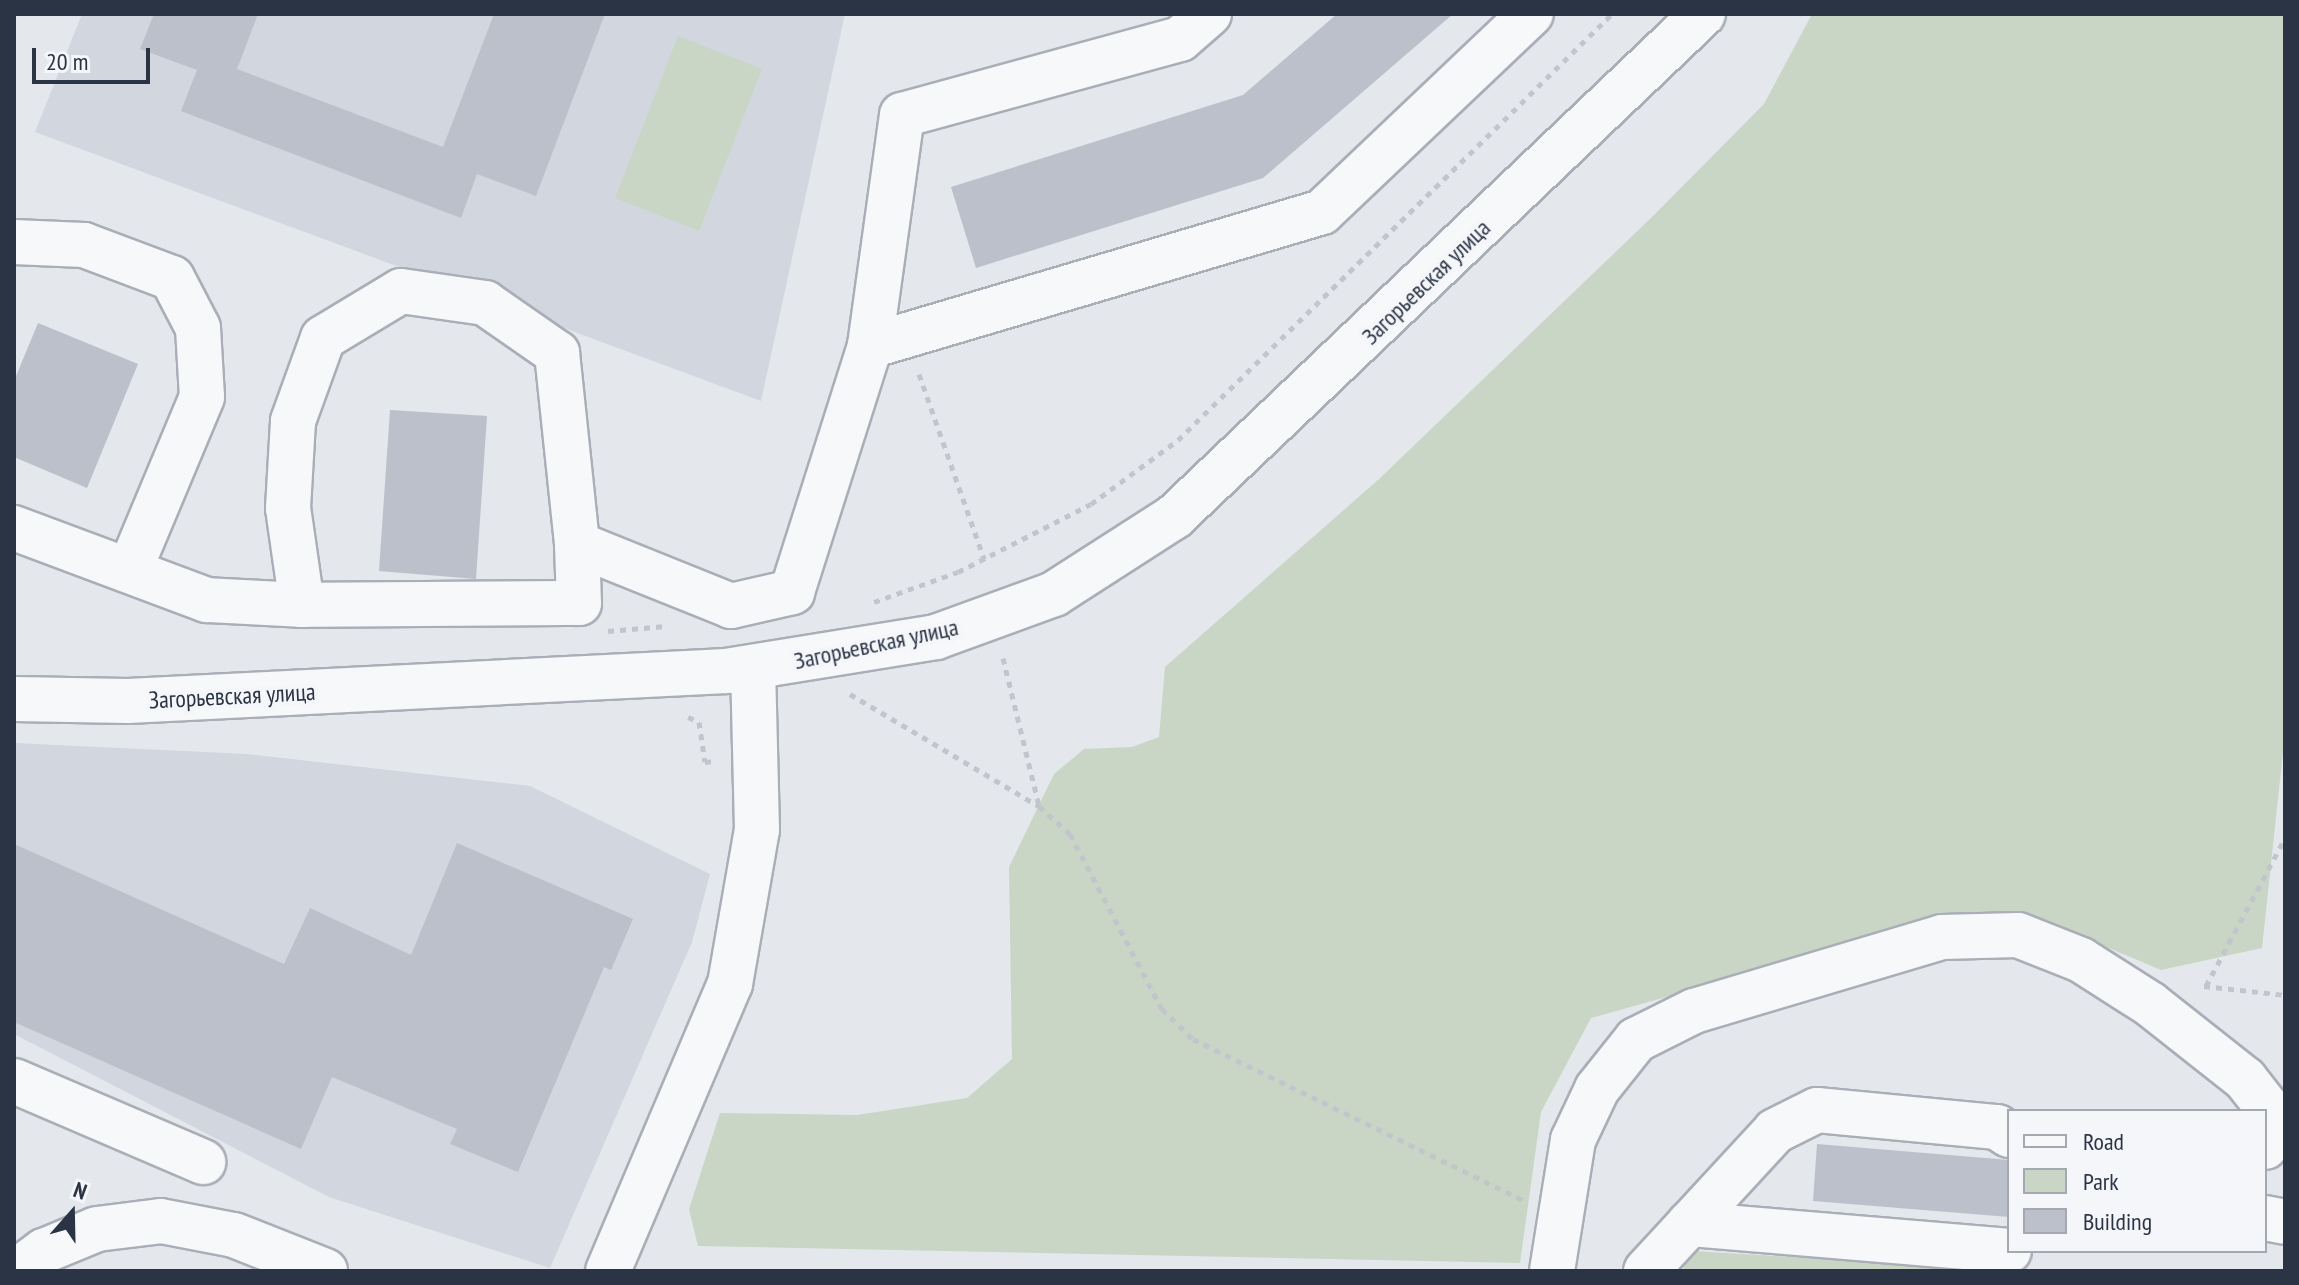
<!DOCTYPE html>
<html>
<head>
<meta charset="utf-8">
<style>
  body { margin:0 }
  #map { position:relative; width:2299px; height:1285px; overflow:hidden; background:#e4e7ec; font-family:"PT Sans Narrow",sans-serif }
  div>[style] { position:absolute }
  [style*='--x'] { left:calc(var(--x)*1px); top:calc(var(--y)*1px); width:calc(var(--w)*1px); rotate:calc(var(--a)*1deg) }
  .built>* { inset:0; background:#d2d6de }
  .green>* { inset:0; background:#c9d6c5 }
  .building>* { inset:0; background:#bbc0ca }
  .path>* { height:5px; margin-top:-2.5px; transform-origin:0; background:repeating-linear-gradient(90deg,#c2c5cb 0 6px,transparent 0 12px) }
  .roads { filter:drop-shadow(2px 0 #a9aeb7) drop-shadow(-2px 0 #a9aeb7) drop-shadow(0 2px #a9aeb7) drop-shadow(0 -2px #a9aeb7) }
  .minor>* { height:44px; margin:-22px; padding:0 22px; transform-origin:22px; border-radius:22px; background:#f7f8fa }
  span { translate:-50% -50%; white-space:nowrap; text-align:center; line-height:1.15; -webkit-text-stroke:8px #f4f6f9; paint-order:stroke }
  .street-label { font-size:24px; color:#2b3445 }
  .frame { position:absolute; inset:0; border:16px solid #2b3445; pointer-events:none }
  .legend { position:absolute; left:2007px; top:1109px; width:260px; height:144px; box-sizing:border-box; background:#f4f6f9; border:2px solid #a4a8b1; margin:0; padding:10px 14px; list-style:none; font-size:24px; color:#2b3445 }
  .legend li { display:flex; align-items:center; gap:16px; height:40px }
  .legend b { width:40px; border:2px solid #a4a8b1 }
  .north { position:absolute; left:32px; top:1173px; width:80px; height:80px; -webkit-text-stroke:6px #f4f6f9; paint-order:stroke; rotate:20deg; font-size:22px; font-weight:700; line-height:32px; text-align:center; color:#2b3445 }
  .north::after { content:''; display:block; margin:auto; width:28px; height:36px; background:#2b3445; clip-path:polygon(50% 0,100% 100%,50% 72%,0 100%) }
  .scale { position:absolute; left:32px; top:48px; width:118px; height:36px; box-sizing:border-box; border:4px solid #2b3445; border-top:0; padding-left:10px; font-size:24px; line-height:28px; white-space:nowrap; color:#2b3445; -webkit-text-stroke:6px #f4f6f9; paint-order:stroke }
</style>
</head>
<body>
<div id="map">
  <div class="built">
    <div style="clip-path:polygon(82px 14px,845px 14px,761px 401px,35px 132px)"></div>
    <div style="clip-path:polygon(14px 743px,247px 754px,530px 786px,710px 874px,692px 942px,550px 1268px,329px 1197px,14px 1034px)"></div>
  </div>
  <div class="green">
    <div style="clip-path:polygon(1812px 14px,2285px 14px,2285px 733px,2262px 948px,2161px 970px,2045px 921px,1954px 917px,1591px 1018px,1541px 1112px,1520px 1263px,698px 1246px,689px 1209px,720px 1113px,857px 1115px,967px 1098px,1012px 1059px,1009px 867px,1054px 774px,1084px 749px,1132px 747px,1159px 737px,1165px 667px,1378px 480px,1653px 216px,1764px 104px)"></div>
    <div style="clip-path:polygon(678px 36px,762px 69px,699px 231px,615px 198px)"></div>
    <div style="clip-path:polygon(1693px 1251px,1959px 1267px,1968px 1271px,1684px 1271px,1684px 1257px)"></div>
  </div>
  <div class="building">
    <div style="clip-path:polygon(154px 14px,258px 14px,237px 69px,443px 147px,494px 14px,605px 14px,536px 196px,477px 174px,461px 218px,181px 111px,197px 70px,140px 49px)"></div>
    <div style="clip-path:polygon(1337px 14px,1453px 14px,1263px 178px,976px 268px,951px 187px,1243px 95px)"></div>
    <div style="clip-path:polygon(38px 323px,138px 364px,87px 488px,14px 457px,14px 381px)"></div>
    <div style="clip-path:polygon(390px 410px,487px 416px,476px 579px,379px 571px)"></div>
    <div style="clip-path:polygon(457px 843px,633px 919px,611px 970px,604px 967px,518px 1172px,450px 1144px,457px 1129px,332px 1077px,301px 1149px,14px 1022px,14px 844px,284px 964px,310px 908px,411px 955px)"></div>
    <div style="clip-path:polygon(1817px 1144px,2009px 1160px,2009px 1217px,1813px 1201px)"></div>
  </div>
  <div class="path">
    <div style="--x:919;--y:374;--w:196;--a:70.6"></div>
    <div style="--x:874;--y:602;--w:89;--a:-19.7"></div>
    <div style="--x:958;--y:572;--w:149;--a:-27.1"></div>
    <div style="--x:1091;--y:504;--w:108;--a:-36.3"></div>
    <div style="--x:1178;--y:440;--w:608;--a:-44.47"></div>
    <div style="--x:608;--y:631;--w:58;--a:-4.9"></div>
    <div style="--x:1003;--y:658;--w:152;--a:76.3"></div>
    <div style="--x:850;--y:694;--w:220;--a:30.7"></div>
    <div style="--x:1039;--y:806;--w:42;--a:42.1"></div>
    <div style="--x:1070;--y:834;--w:198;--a:62.3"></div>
    <div style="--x:1162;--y:1009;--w:43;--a:44.1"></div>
    <div style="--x:1193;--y:1039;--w:367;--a:26"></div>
    <div style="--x:688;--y:717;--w:12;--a:24"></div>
    <div style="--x:699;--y:722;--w:40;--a:81.5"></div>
    <div style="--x:705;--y:762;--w:10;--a:-6"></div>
    <div style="--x:2204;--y:986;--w:81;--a:6.3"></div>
    <div style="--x:2206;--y:986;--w:168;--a:-61.9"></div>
  </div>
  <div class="roads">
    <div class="minor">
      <div style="--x:1209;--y:14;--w:38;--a:139"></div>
      <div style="--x:1180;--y:39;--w:288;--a:164.7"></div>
      <div style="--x:902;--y:115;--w:233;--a:97.9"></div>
      <div style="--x:870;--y:346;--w:471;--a:-16.5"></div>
      <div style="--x:1322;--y:212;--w:288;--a:-43.5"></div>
      <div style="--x:14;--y:242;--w:70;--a:2.5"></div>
      <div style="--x:84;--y:245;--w:94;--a:20.6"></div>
      <div style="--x:172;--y:278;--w:56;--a:62.5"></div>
      <div style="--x:198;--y:328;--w:69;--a:86.7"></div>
      <div style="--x:202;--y:397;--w:186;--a:112.7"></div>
      <div style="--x:14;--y:528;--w:206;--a:20.5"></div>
      <div style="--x:207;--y:600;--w:95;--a:3"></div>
      <div style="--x:577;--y:544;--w:59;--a:88.1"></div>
      <div style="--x:579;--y:603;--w:277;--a:179.6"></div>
      <div style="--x:302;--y:605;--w:98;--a:-98.2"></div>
      <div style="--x:288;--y:508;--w:87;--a:-86.7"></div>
      <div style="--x:293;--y:421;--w:88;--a:-70.1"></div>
      <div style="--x:323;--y:338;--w:91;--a:-31.1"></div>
      <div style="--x:401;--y:291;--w:85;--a:8.1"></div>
      <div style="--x:485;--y:303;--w:88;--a:34.8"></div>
      <div style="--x:557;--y:353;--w:192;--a:84"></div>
      <div style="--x:577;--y:544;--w:166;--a:21.9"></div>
      <div style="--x:731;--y:606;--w:63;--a:-12.9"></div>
      <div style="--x:792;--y:592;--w:258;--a:-72.4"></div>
      <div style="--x:14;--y:699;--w:114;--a:1"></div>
      <div style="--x:128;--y:701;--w:599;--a:-2.87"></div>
      <div style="--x:726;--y:671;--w:213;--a:-9.2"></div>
      <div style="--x:936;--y:637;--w:126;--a:-20"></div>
      <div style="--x:1054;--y:594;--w:143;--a:-32.7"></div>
      <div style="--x:1174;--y:517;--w:730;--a:-43.56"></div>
      <div style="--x:14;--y:1081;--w:206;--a:23.2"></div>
      <div style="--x:2265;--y:1218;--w:20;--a:11"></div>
      <div style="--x:1689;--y:1224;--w:321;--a:4.8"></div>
      <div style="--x:17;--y:1271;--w:34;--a:-37"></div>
      <div style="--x:44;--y:1251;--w:57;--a:-22.5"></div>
      <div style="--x:97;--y:1229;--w:64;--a:-7.1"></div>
      <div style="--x:161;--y:1221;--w:74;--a:10.9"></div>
      <div style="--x:234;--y:1235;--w:98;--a:21.6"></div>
      <div style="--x:608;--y:1271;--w:312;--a:-67"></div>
      <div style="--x:730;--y:984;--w:156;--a:-80.1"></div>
      <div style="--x:757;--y:830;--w:162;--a:-91.4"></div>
      <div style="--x:1552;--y:1271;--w:133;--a:-80.9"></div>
      <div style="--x:1573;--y:1140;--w:56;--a:-64.8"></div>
      <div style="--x:1597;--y:1089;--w:63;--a:-51.5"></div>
      <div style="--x:1636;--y:1040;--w:65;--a:-26.6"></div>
      <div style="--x:1694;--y:1011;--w:259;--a:-16.6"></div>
      <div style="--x:1942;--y:937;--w:76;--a:-1.5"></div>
      <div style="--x:2018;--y:935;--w:68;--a:21.6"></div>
      <div style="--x:2081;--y:960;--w:82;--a:32.5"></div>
      <div style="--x:2150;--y:1004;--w:121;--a:38.3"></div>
      <div style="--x:2245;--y:1079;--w:34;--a:52"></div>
      <div style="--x:2266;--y:1106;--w:41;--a:91.4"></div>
      <div style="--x:1646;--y:1271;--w:190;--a:-47.3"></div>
      <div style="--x:1775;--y:1131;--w:47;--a:-26.6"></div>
      <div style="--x:1817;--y:1110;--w:181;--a:5.4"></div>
      <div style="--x:1997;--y:1127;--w:14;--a:34"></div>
    </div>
  </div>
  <div class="street-label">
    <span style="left:1426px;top:282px;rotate:-44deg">Загорьевская улица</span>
    <span style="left:876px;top:644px;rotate:-12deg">Загорьевская улица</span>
    <span style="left:232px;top:696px;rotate:-3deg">Загорьевская улица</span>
  </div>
  <div class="frame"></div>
  <ul class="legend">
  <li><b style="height:10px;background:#f7f8fa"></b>Road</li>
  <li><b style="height:22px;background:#c9d6c5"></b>Park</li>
  <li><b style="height:22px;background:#bbc0ca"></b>Building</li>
  </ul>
  <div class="north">N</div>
  <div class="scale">20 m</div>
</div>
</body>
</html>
